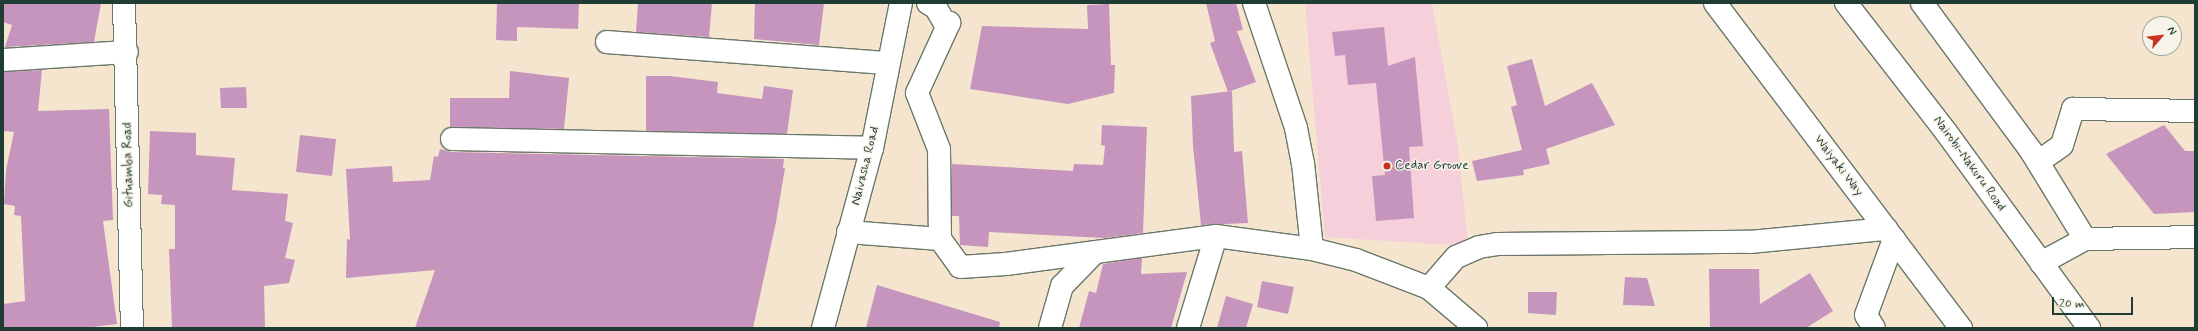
<!DOCTYPE html>
<html>
<head>
<meta charset="utf-8">
<style>
  body { margin:0 }
  #map { position:relative; width:2198px; height:331px; overflow:hidden; background:#f5e5cf; font-family:Mynerve,sans-serif }
  div>[style] { position:absolute }
  [style*='--x'] { left:calc(var(--x)*1px); top:calc(var(--y)*1px); width:calc(var(--w)*1px); rotate:calc(var(--a)*1deg) }
  .built>* { inset:0; background:#f5cfda }
  .building>* { inset:0; background:#c695be }
  .roads { filter:drop-shadow(1px 0 #6a786a) drop-shadow(-1px 0 #6a786a) drop-shadow(0 1px #6a786a) drop-shadow(0 -1px #6a786a) }
  .street>* { height:22px; margin:-11px; padding:0 11px; transform-origin:11px; border-radius:11px; background:#fff }
  .secondary>* { height:22px; margin:-11px; padding:0 11px; transform-origin:11px; border-radius:11px; background:#fff }
  .highway>* { height:22px; margin:-11px; padding:0 11px; transform-origin:11px; border-radius:11px; background:#fff }
  .dots>* { width:11px; height:11px; translate:-50% -50%; box-sizing:border-box; border:2px solid #f7f3e8; border-radius:50% }
  span { translate:-50% -50%; white-space:nowrap; text-align:center; line-height:1.15; -webkit-text-stroke:3px #f7f3e8; paint-order:stroke }
  .street-label { font-size:13px; color:#1f3d34 }
  .poi-label { font-size:13px; color:#1f3d34 }
  .left { translate:0 -50%; text-align:left }
  .frame { position:absolute; inset:0; border:4px solid #1f3d34; pointer-events:none }
  .north { position:absolute; left:2142px; top:16px; width:40px; height:40px; box-sizing:border-box; background:#f7f3e8; border:1px solid #a1aaa0; border-radius:50%; rotate:62deg; font-size:11px; font-weight:700; line-height:16px; text-align:center; color:#1f3d34 }
  .north::after { content:''; display:block; margin:auto; width:14px; height:18px; background:#c8321e; clip-path:polygon(50% 0,100% 100%,50% 72%,0 100%) }
  .scale { position:absolute; left:2052px; top:297px; width:81px; height:18px; box-sizing:border-box; border:2px solid #1f3d34; border-top:0; padding-left:5px; font-size:12px; line-height:14px; white-space:nowrap; color:#1f3d34; -webkit-text-stroke:3px #f7f3e8; paint-order:stroke }
</style>
</head>
<body>
<div id="map">
  <div class="built">
    <div style="clip-path:polygon(1305px 3px,1432px 3px,1458px 146px,1468px 246px,1325px 237px)"></div>
  </div>
  <div class="building">
    <div style="clip-path:polygon(3px 3px,101px 3px,94px 42px,5px 47px,12px 25px,3px 22px)"></div>
    <div style="clip-path:polygon(497px 3px,579px 3px,578px 29px,517px 27px,517px 41px,496px 40px)"></div>
    <div style="clip-path:polygon(638px 3px,712px 3px,709px 37px,636px 32px)"></div>
    <div style="clip-path:polygon(755px 3px,824px 3px,819px 45px,754px 39px)"></div>
    <div style="clip-path:polygon(1206px 3px,1236px 3px,1243px 30px,1237px 31px,1256px 82px,1228px 92px,1210px 43px,1215px 41px)"></div>
    <div style="clip-path:polygon(1109px 4px,1111px 65px,1115px 65px,1114px 93px,1068px 104px,970px 89px,982px 26px,1088px 29px,1087px 5px)"></div>
    <div style="clip-path:polygon(1384px 27px,1388px 66px,1415px 57px,1423px 146px,1409px 147px,1414px 218px,1376px 221px,1372px 176px,1385px 175px,1376px 83px,1348px 85px,1345px 55px,1335px 56px,1332px 32px)"></div>
    <div style="clip-path:polygon(1532px 59px,1545px 106px,1592px 83px,1615px 125px,1546px 149px,1550px 164px,1523px 170px,1524px 175px,1477px 181px,1472px 161px,1522px 150px,1511px 107px,1517px 105px,1507px 66px)"></div>
    <div style="clip-path:polygon(42px 70px,38px 111px,109px 109px,113px 220px,103px 221px,117px 324px,85px 328px,3px 328px,3px 304px,25px 301px,21px 216px,14px 215px,15px 206px,4px 204px,6px 170px,14px 132px,3px 131px,3px 72px)"></div>
    <div style="clip-path:polygon(510px 71px,569px 78px,564px 129px,450px 127px,450px 98px,509px 98px)"></div>
    <div style="clip-path:polygon(646px 76px,670px 76px,718px 82px,717px 93px,762px 99px,764px 86px,793px 90px,787px 134px,646px 131px)"></div>
    <div style="clip-path:polygon(246px 87px,247px 108px,221px 108px,220px 88px)"></div>
    <div style="clip-path:polygon(1232px 91px,1234px 152px,1242px 151px,1248px 223px,1201px 225px,1193px 146px,1191px 96px)"></div>
    <div style="clip-path:polygon(1102px 125px,1147px 127px,1143px 233px,1105px 238px,989px 232px,988px 247px,960px 245px,959px 216px,952px 216px,952px 164px,1073px 171px,1074px 164px,1103px 165px,1105px 146px,1101px 145px)"></div>
    <div style="clip-path:polygon(2164px 125px,2185px 151px,2195px 151px,2195px 212px,2154px 214px,2106px 154px)"></div>
    <div style="clip-path:polygon(150px 131px,196px 133px,196px 155px,235px 158px,232px 190px,288px 194px,285px 221px,293px 223px,285px 258px,295px 260px,289px 283px,264px 286px,265px 328px,172px 328px,169px 249px,175px 249px,175px 205px,161px 204px,162px 195px,148px 194px)"></div>
    <div style="clip-path:polygon(300px 135px,336px 139px,332px 176px,296px 172px)"></div>
    <div style="clip-path:polygon(440px 149px,452px 152px,784px 159px,783px 168px,785px 168px,776px 222px,753px 328px,415px 328px,435px 270px,346px 278px,347px 239px,350px 240px,346px 169px,392px 166px,393px 182px,430px 180px,434px 156px,438px 157px)"></div>
    <div style="clip-path:polygon(1142px 258px,1141px 274px,1187px 272px,1171px 328px,1079px 328px,1089px 291px,1096px 293px,1103px 264px)"></div>
    <div style="clip-path:polygon(1709px 269px,1759px 269px,1760px 304px,1810px 273px,1833px 311px,1806px 328px,1710px 328px)"></div>
    <div style="clip-path:polygon(1625px 277px,1647px 278px,1655px 306px,1623px 305px)"></div>
    <div style="clip-path:polygon(1262px 281px,1294px 287px,1288px 314px,1257px 307px)"></div>
    <div style="clip-path:polygon(877px 285px,1000px 322px,999px 328px,866px 328px)"></div>
    <div style="clip-path:polygon(1528px 292px,1557px 292px,1556px 315px,1528px 313px)"></div>
    <div style="clip-path:polygon(1226px 296px,1253px 304px,1246px 328px,1217px 328px)"></div>
  </div>
  <div class="roads">
    <div class="street">
      <div style="--x:124;--y:3;--w:325;--a:88.6"></div>
      <div style="--x:928;--y:3;--w:9;--a:32"></div>
      <div style="--x:936;--y:8;--w:20;--a:60"></div>
      <div style="--x:946;--y:25;--w:4;--a:-34"></div>
      <div style="--x:949;--y:23;--w:77;--a:114.6"></div>
      <div style="--x:917;--y:93;--w:60;--a:68.6"></div>
      <div style="--x:939;--y:149;--w:90;--a:89.4"></div>
      <div style="--x:1254;--y:3;--w:132;--a:71.4"></div>
      <div style="--x:1296;--y:128;--w:36;--a:79"></div>
      <div style="--x:1303;--y:163;--w:86;--a:84"></div>
      <div style="--x:1922;--y:3;--w:184;--a:53.6"></div>
      <div style="--x:2031;--y:151;--w:103;--a:58.5"></div>
      <div style="--x:607;--y:42;--w:282;--a:4.3"></div>
      <div style="--x:3;--y:60;--w:124;--a:-3.7"></div>
      <div style="--x:452;--y:139;--w:420;--a:1.2"></div>
      <div style="--x:2038;--y:162;--w:29;--a:-35"></div>
      <div style="--x:2062;--y:145;--w:38;--a:-73"></div>
      <div style="--x:2073;--y:109;--w:122;--a:0.9"></div>
      <div style="--x:848;--y:232;--w:92;--a:4.4"></div>
      <div style="--x:940;--y:239;--w:34;--a:54"></div>
      <div style="--x:960;--y:267;--w:46;--a:-3.7"></div>
      <div style="--x:1006;--y:264;--w:212;--a:-7.6"></div>
      <div style="--x:1216;--y:236;--w:97;--a:7.7"></div>
      <div style="--x:1312;--y:249;--w:45;--a:14"></div>
      <div style="--x:1356;--y:260;--w:78;--a:21"></div>
      <div style="--x:1429;--y:288;--w:62;--a:40.4"></div>
      <div style="--x:2041;--y:263;--w:50;--a:-28.6"></div>
      <div style="--x:2085;--y:239;--w:110;--a:-1"></div>
      <div style="--x:1429;--y:288;--w:41;--a:-48.9"></div>
      <div style="--x:1456;--y:257;--w:25;--a:-23"></div>
      <div style="--x:1479;--y:247;--w:18;--a:-9"></div>
      <div style="--x:1497;--y:244;--w:253;--a:-0.5"></div>
      <div style="--x:1750;--y:242;--w:137;--a:-5.5"></div>
      <div style="--x:1188;--y:328;--w:96;--a:-73.1"></div>
      <div style="--x:1874;--y:328;--w:15;--a:-122"></div>
      <div style="--x:1866;--y:315;--w:81;--a:-69.8"></div>
    </div>
    <div class="secondary">
      <div style="--x:823;--y:328;--w:187;--a:-74.8"></div>
      <div style="--x:872;--y:148;--w:148;--a:-78.7"></div>
      <div style="--x:1050;--y:328;--w:44;--a:-74.1"></div>
      <div style="--x:1062;--y:286;--w:47;--a:-45.9"></div>
    </div>
    <div class="highway">
      <div style="--x:1715;--y:3;--w:408;--a:52.9"></div>
      <div style="--x:1846;--y:3;--w:163;--a:52.2"></div>
      <div style="--x:1946;--y:132;--w:243;--a:53.9"></div>
    </div>
  </div>
  <div class="dots">
    <div style="left:1387px;top:166px;background:#c8321e"></div>
  </div>
  <div class="street-label">
    <span style="left:1969px;top:164px;rotate:54deg">Nairobi-Nakuru Road</span>
    <span style="left:129px;top:165px;rotate:-91deg">Gituamba Road</span>
    <span style="left:866px;top:166px;rotate:-76deg">Naivasha Road</span>
    <span style="left:1838px;top:166px;rotate:53deg">Waiyaki Way</span>
  </div>
  <div class="poi-label">
    <span class="left" style="left:1395px;top:166px">Cedar Groove</span>
  </div>
  <div class="frame"></div>
  <div class="north">N</div>
  <div class="scale">20 m</div>
</div>
</body>
</html>
